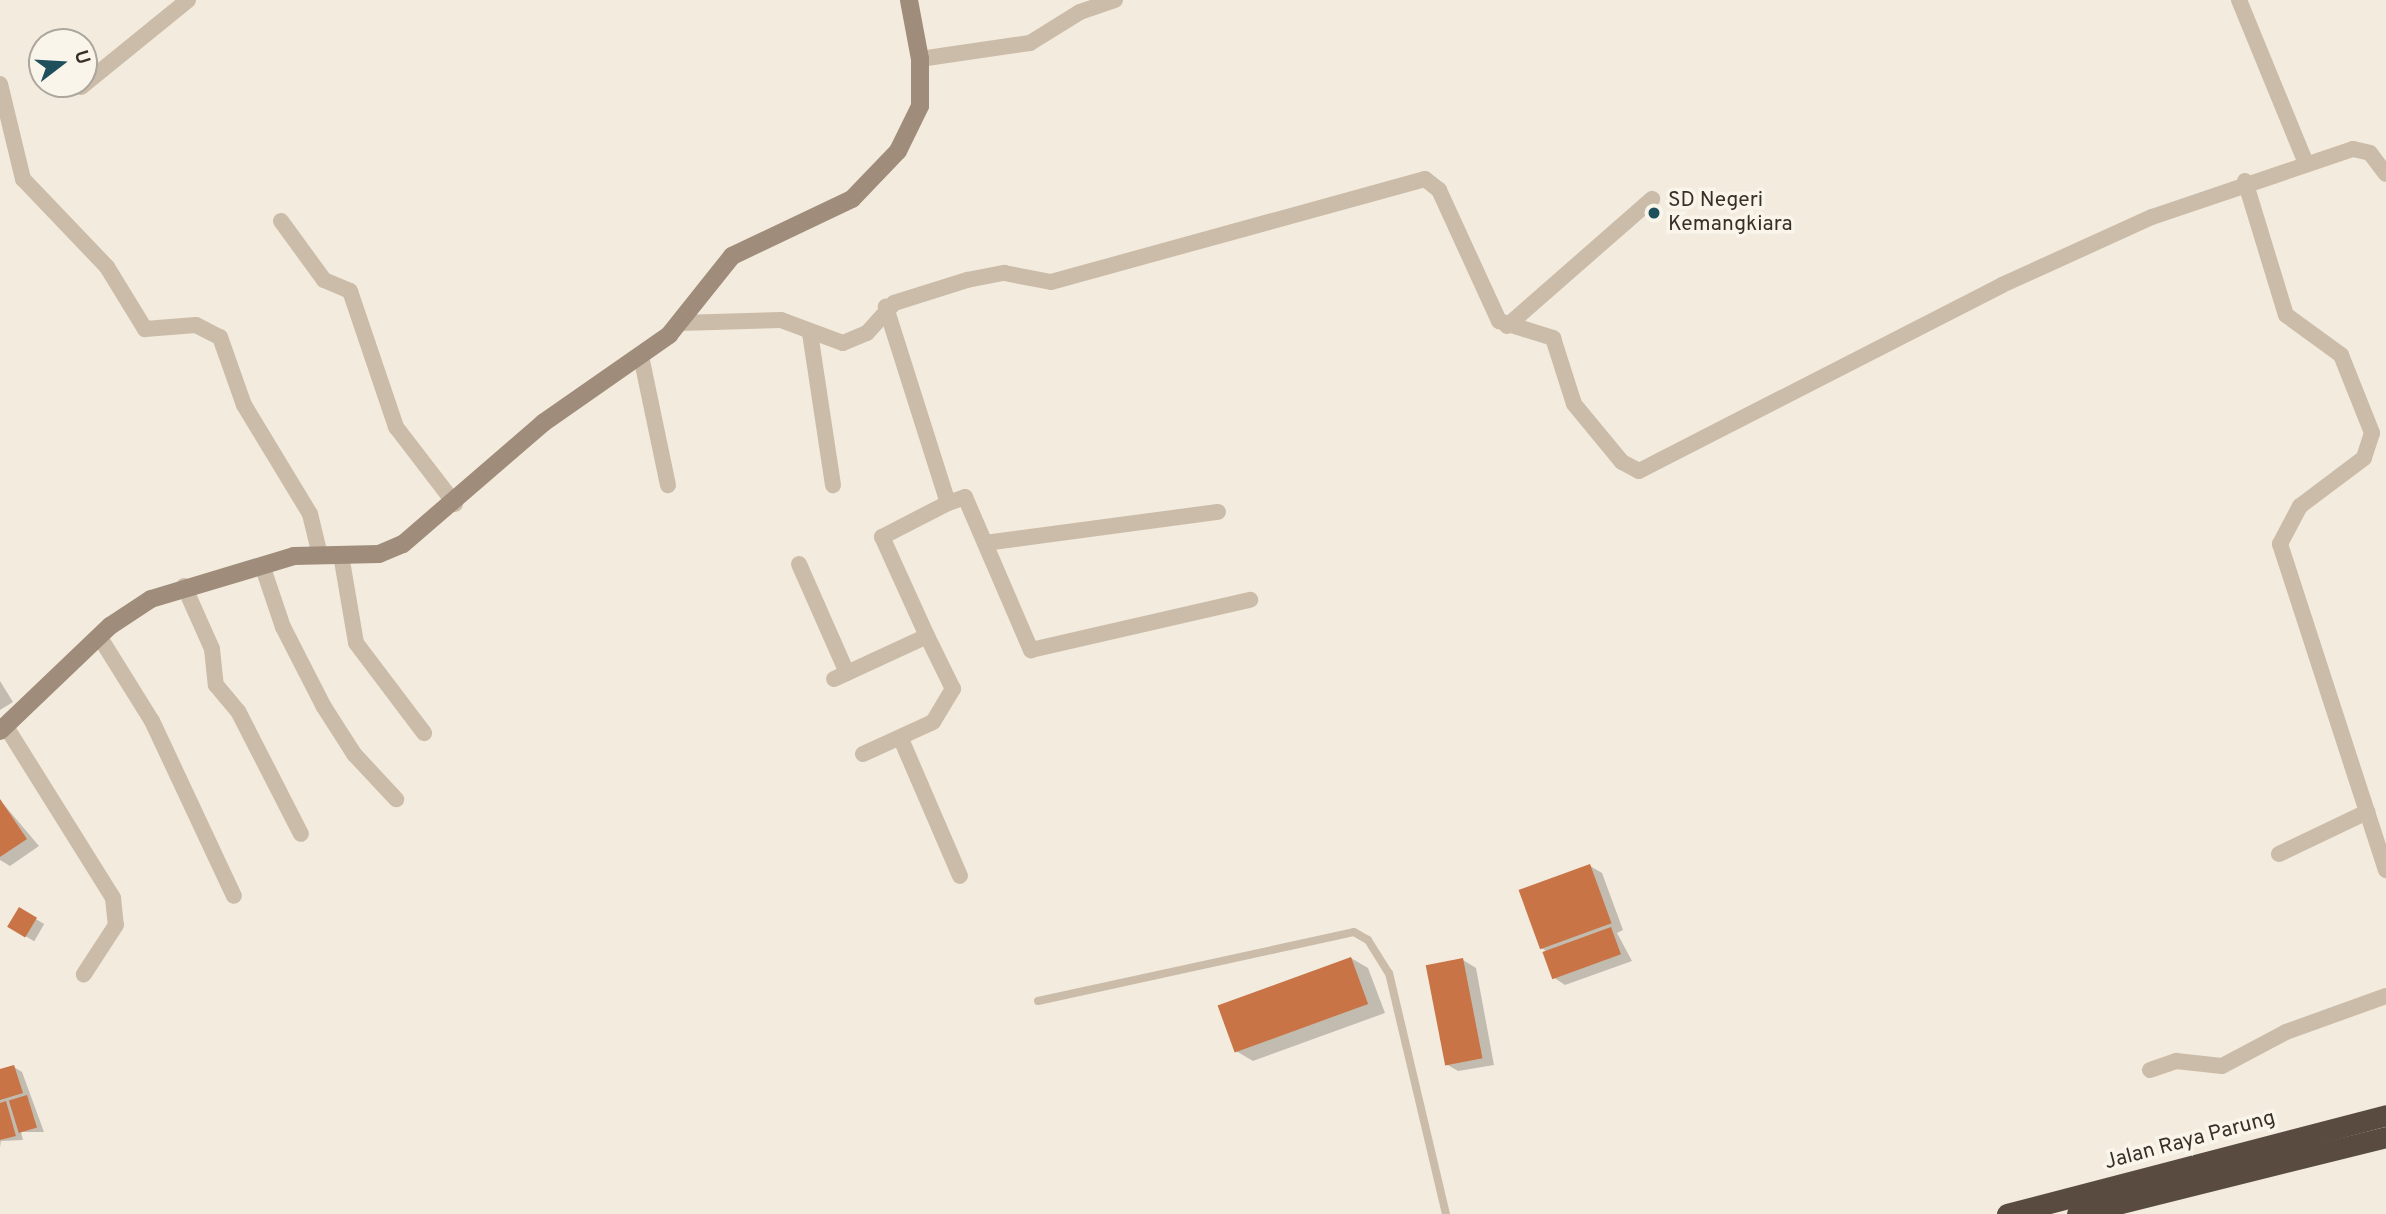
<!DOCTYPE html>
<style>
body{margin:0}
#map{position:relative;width:2386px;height:1214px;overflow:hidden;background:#f3ebdd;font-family:Overpass,sans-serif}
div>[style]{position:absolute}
.shadow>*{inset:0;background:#0003;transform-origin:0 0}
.building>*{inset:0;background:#c87446;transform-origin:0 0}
.lane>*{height:8px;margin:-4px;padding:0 4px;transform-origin:4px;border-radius:4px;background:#cbbca9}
.street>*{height:16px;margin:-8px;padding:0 8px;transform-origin:8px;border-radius:8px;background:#cbbca9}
.secondary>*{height:18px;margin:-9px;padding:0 9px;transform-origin:9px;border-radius:9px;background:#9f8c7a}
.highway>*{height:21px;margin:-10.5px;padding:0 10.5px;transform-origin:10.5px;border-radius:10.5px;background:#594b40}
.dots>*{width:19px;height:19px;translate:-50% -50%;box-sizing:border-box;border:4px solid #faf5ea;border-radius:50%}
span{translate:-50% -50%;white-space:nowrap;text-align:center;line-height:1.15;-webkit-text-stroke:7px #faf5ea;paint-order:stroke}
.poi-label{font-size:21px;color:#382f29}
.left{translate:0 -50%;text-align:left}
.street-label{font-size:21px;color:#382f29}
.north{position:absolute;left:28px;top:28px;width:70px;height:70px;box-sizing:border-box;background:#faf5ea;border:2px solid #aca69d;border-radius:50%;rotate:73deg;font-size:19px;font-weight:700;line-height:28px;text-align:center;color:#382f29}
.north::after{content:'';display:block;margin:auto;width:24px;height:32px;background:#1d505b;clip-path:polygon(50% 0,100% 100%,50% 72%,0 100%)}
</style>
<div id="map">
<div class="shadow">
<div style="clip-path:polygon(0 681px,13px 702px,0 710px)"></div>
<div style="clip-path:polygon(0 800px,39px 846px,10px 866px,0 860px)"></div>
<div style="clip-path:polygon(1590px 866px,1602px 873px,1623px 930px,1617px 933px,1632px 961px,1565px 985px,1553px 977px,1548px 952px,1541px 948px)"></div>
<div style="left:20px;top:910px;width:28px;height:20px;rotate:30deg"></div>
<div style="clip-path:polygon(1351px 958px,1368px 968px,1385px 1013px,1253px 1061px,1236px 1051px)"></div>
<div style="clip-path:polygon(1463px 960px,1476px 968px,1494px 1065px,1458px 1071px,1446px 1064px)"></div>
<div style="clip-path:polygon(14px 1067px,22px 1072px,44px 1132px,21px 1132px,23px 1140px,1px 1141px,0 1147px,0 1071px)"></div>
</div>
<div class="building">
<div style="clip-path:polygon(0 799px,27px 839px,0 857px)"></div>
<div style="left:1590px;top:864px;width:63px;height:76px;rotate:70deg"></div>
<div style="left:19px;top:907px;width:21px;height:23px;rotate:31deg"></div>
<div style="left:1611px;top:927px;width:29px;height:73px;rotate:70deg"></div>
<div style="left:1351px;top:957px;width:50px;height:142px;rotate:70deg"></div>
<div style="left:1463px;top:958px;width:102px;height:38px;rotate:79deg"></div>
<div style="clip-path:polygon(14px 1065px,23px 1093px,0 1100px,0 1069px)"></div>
<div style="left:27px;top:1095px;width:34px;height:19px;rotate:73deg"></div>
<div style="clip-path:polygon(6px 1101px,16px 1136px,0 1140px,0 1103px)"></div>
</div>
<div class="lane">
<div style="left:1038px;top:1001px;width:323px;rotate:-12.3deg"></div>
<div style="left:1354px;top:932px;width:16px;rotate:30deg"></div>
<div style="left:1368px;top:940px;width:39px;rotate:58deg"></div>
<div style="left:1389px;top:973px;width:248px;rotate:76.7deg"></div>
</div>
<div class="street">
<div style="left:2239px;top:0;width:176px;rotate:67.7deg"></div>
<div style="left:920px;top:59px;width:111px;rotate:-8.3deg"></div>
<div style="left:1030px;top:43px;width:59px;rotate:-31.8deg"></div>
<div style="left:1080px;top:12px;width:37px;rotate:-19deg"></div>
<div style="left:0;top:84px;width:98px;rotate:76.4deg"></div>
<div style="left:23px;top:179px;width:122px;rotate:46.3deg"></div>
<div style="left:107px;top:267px;width:73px;rotate:58.5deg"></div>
<div style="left:145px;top:329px;width:51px;rotate:-4.5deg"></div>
<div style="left:196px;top:325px;width:27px;rotate:27deg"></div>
<div style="left:220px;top:337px;width:72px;rotate:70.6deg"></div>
<div style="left:244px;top:405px;width:127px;rotate:58.8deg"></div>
<div style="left:310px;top:514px;width:42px;rotate:76.3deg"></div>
<div style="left:81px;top:87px;width:138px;rotate:-39.1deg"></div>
<div style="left:2245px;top:181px;width:140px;rotate:73deg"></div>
<div style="left:2286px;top:315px;width:68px;rotate:36deg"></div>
<div style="left:2341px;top:355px;width:84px;rotate:68.3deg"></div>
<div style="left:2372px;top:433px;width:26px;rotate:108deg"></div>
<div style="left:2364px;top:458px;width:80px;rotate:143.1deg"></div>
<div style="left:2300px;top:506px;width:43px;rotate:117.8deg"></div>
<div style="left:2280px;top:544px;width:343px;rotate:72deg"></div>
<div style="left:281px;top:221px;width:73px;rotate:53.9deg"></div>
<div style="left:324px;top:280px;width:28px;rotate:23deg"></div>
<div style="left:350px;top:291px;width:144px;rotate:71.3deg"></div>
<div style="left:396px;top:427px;width:97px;rotate:52.5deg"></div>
<div style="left:680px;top:323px;width:101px;rotate:-1.7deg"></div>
<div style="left:781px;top:320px;width:66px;rotate:20.4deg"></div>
<div style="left:843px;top:343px;width:26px;rotate:-23deg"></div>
<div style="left:867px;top:333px;width:40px;rotate:-48deg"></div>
<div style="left:894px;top:303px;width:77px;rotate:-17.5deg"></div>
<div style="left:967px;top:280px;width:38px;rotate:-11deg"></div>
<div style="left:1004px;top:273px;width:48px;rotate:10.8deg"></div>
<div style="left:1051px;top:282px;width:388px;rotate:-15.4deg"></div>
<div style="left:1425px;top:179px;width:18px;rotate:38deg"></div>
<div style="left:1439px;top:190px;width:144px;rotate:65.4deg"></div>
<div style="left:1499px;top:321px;width:57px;rotate:17.5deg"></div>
<div style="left:1553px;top:338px;width:69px;rotate:72.3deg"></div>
<div style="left:1574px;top:404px;width:75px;rotate:50.4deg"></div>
<div style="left:1622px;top:462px;width:19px;rotate:28deg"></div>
<div style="left:1639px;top:471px;width:408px;rotate:-27.1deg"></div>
<div style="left:2002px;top:285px;width:165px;rotate:-24.4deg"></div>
<div style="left:2152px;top:217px;width:212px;rotate:-18.7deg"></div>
<div style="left:2353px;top:149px;width:17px;rotate:13deg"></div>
<div style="left:2370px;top:153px;width:26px;rotate:53deg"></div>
<div style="left:1507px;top:326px;width:193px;rotate:-41.2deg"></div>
<div style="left:810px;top:333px;width:154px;rotate:81.4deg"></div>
<div style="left:641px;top:356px;width:132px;rotate:78.2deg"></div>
<div style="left:948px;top:503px;width:18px;rotate:-19deg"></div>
<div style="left:965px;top:497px;width:167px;rotate:66.7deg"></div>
<div style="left:1031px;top:650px;width:225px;rotate:-12.9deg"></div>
<div style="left:985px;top:543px;width:235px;rotate:-7.6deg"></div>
<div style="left:341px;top:555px;width:89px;rotate:80.3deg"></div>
<div style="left:356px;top:643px;width:113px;rotate:52.9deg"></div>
<div style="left:799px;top:564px;width:119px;rotate:66.2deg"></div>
<div style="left:262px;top:565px;width:65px;rotate:71.3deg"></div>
<div style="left:283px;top:627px;width:90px;rotate:62.9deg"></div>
<div style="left:324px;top:707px;width:56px;rotate:57.4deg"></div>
<div style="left:354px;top:754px;width:62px;rotate:47deg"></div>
<div style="left:184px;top:586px;width:69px;rotate:66deg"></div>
<div style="left:212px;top:649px;width:36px;rotate:84deg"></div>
<div style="left:216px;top:685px;width:34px;rotate:50deg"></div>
<div style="left:238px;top:711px;width:138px;rotate:62.9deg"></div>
<div style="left:99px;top:636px;width:100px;rotate:58.1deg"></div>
<div style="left:152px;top:721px;width:193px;rotate:64.9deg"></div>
<div style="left:834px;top:679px;width:102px;rotate:-24.8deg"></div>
<div style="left:927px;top:636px;width:109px;rotate:-114.4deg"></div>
<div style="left:882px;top:537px;width:74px;rotate:-27.3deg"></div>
<div style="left:948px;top:503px;width:206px;rotate:-107.6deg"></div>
<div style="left:5px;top:725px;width:204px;rotate:58deg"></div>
<div style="left:113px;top:898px;width:27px;rotate:84deg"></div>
<div style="left:116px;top:925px;width:59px;rotate:123.1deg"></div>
<div style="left:901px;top:739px;width:149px;rotate:66.7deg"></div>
<div style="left:863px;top:754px;width:77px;rotate:-24.6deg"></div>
<div style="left:933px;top:722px;width:39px;rotate:-59deg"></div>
<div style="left:953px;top:689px;width:59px;rotate:-116.1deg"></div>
<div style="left:2279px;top:854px;width:98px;rotate:-25.5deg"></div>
<div style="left:2150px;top:1070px;width:28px;rotate:-19deg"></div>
<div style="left:2176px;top:1061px;width:46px;rotate:6.2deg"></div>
<div style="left:2222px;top:1066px;width:72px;rotate:-28deg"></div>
<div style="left:2286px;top:1032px;width:106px;rotate:-19.8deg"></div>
</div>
<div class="secondary">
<div style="left:0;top:731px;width:152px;rotate:-43.7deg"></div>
<div style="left:110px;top:626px;width:49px;rotate:-33.4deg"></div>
<div style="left:151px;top:599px;width:149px;rotate:-16.7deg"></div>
<div style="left:294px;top:556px;width:85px;rotate:-1.3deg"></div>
<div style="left:379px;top:554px;width:26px;rotate:-23deg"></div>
<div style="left:403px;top:544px;width:185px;rotate:-40.8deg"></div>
<div style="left:543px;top:423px;width:154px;rotate:-34.9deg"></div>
<div style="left:669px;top:335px;width:101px;rotate:-51.4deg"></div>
<div style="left:732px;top:256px;width:133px;rotate:-25.4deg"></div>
<div style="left:852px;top:199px;width:66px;rotate:-46.2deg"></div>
<div style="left:898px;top:151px;width:50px;rotate:-63.9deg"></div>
<div style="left:920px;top:106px;width:47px;rotate:-90deg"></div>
<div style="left:920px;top:59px;width:60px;rotate:-100.6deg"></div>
</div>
<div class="highway">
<div style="left:2007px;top:1214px;width:392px;rotate:-14.6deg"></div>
<div style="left:2077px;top:1214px;width:318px;rotate:-14deg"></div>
</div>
<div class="dots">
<div style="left:1654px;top:213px;background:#1d505b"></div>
</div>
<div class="poi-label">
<span class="left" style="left:1668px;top:213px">SD Negeri<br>Kemangkiara</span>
</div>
<div class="street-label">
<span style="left:2190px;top:1141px;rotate:-15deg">Jalan Raya Parung</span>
</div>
<div class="north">U</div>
</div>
